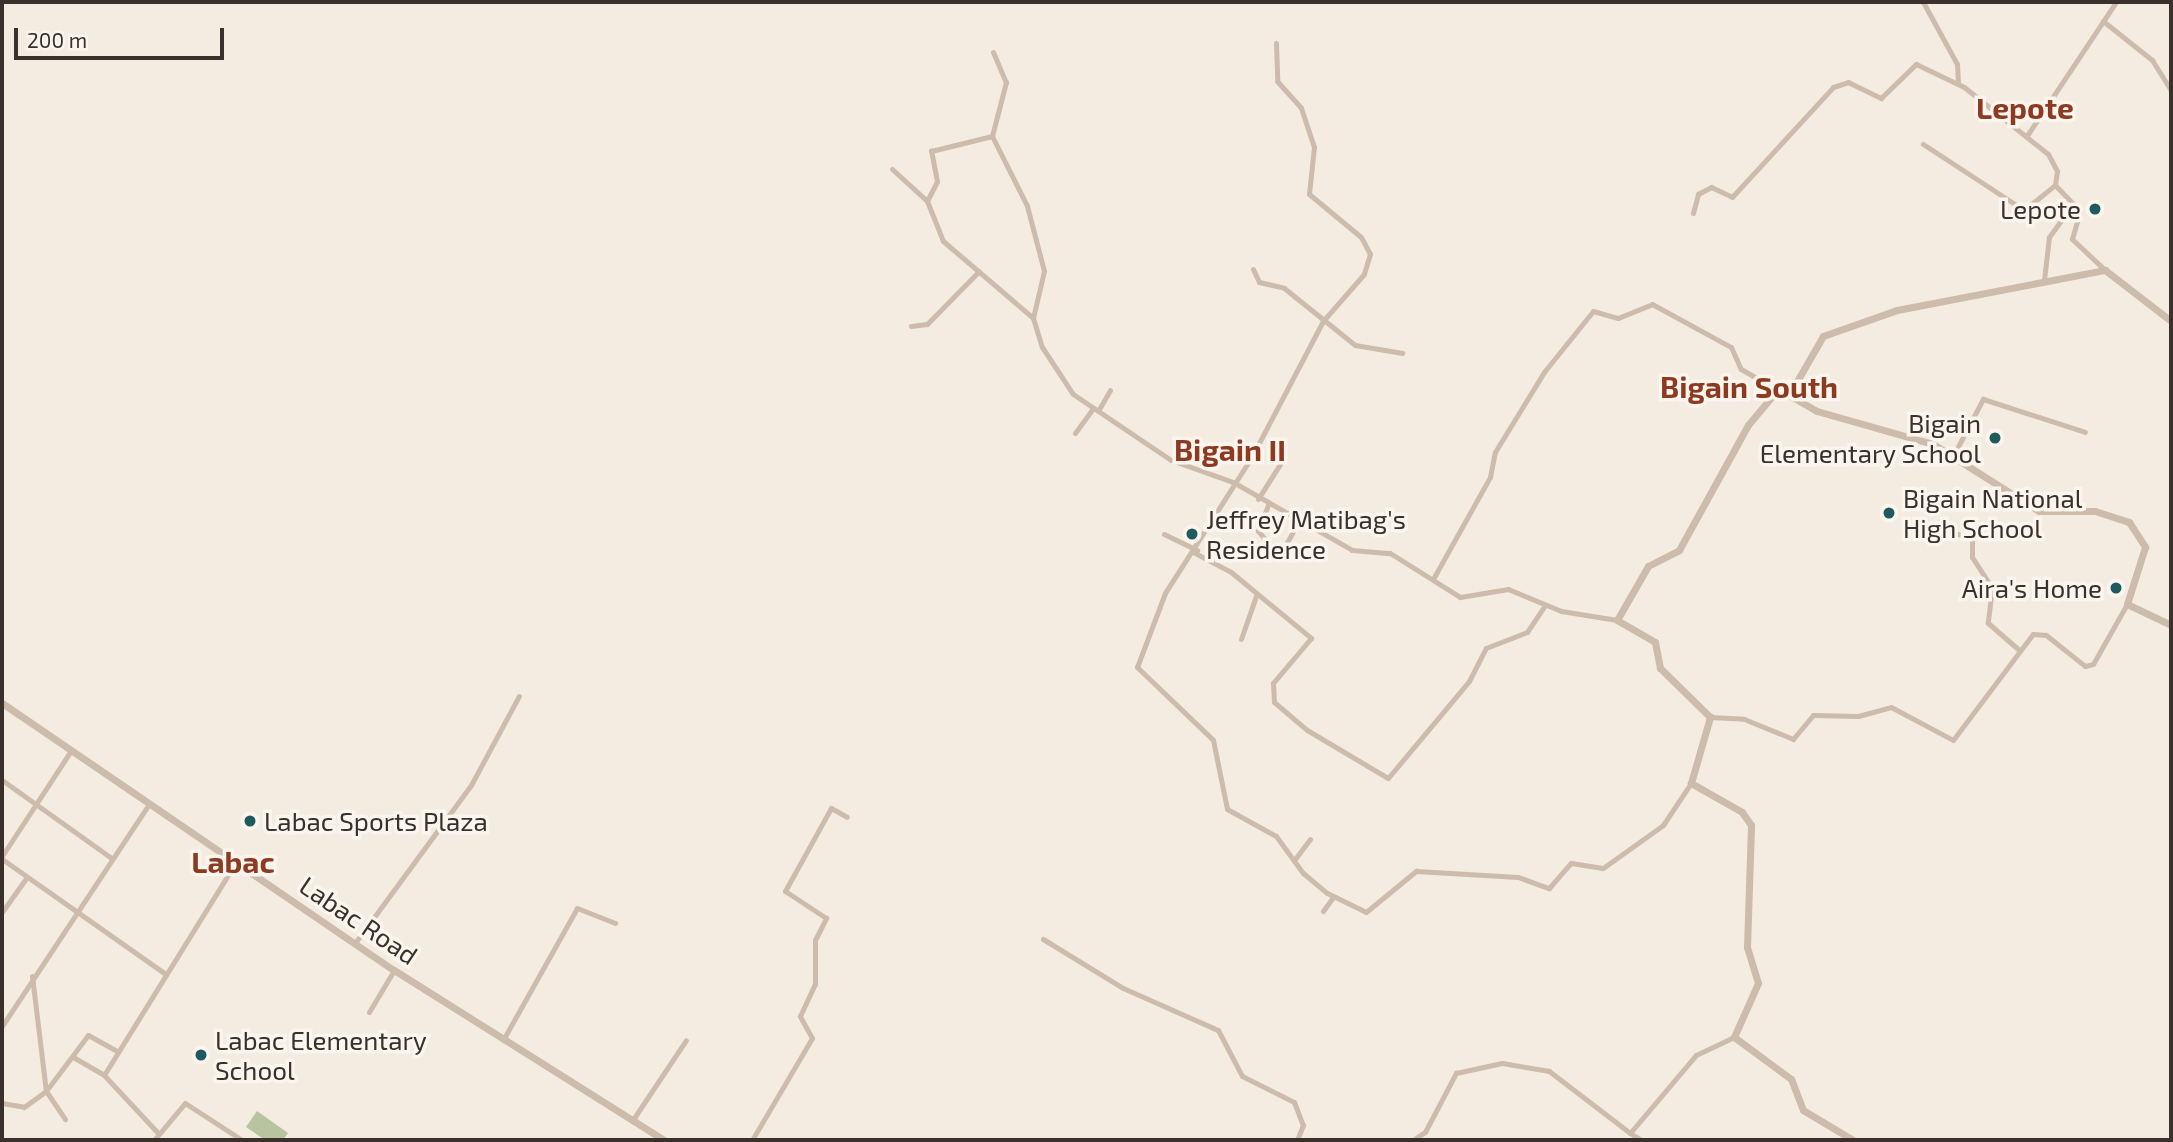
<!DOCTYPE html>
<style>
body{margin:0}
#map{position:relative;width:2173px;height:1142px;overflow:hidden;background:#f4ebe1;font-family:"Exo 2",sans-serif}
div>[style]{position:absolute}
.green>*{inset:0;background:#b8c4a0}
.minor>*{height:5px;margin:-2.5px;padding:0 2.5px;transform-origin:2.5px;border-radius:2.5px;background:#cdbbac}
.tertiary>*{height:7px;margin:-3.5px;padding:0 3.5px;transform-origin:3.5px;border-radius:3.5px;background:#cdbbac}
.dots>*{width:19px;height:19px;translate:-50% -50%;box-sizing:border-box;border:4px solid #fbf5ee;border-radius:50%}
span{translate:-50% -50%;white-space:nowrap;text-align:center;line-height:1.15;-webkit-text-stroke:7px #fbf5ee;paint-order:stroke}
.poi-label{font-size:26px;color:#3b302b}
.right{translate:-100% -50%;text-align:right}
.left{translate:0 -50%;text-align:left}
.street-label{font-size:26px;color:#3b302b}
.quarter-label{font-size:30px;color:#8c3b22;font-weight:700}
.frame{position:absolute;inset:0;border:4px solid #3b302b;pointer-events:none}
.scale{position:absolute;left:14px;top:28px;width:210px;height:32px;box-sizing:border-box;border:4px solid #3b302b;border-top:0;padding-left:9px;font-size:21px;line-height:24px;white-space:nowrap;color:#3b302b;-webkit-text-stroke:5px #fbf5ee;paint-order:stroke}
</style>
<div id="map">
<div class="green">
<div style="clip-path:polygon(257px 1111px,288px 1133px,283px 1140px,265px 1140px,246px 1127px)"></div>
</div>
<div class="minor">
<div style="left:1923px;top:2px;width:71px;rotate:61.3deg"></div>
<div style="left:1957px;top:64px;width:19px;rotate:87deg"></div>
<div style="left:2103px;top:21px;width:63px;rotate:38.5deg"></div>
<div style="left:2152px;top:60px;width:36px;rotate:58deg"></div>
<div style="left:1276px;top:43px;width:38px;rotate:88deg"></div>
<div style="left:1277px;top:81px;width:36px;rotate:48deg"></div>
<div style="left:1301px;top:108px;width:41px;rotate:71.6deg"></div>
<div style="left:1314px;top:147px;width:47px;rotate:96.1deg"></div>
<div style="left:1309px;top:194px;width:67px;rotate:39.6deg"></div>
<div style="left:1361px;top:237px;width:19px;rotate:62deg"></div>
<div style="left:1370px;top:254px;width:21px;rotate:107deg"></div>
<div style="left:1364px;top:274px;width:62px;rotate:131.1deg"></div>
<div style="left:1323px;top:321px;width:155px;rotate:117.7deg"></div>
<div style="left:1251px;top:458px;width:160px;rotate:122.5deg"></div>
<div style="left:1165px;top:593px;width:79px;rotate:110.7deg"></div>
<div style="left:1137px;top:667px;width:105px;rotate:43.8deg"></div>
<div style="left:1213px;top:740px;width:70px;rotate:78.5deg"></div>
<div style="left:1227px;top:809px;width:56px;rotate:28.9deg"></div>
<div style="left:1276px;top:836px;width:46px;rotate:53.9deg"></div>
<div style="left:1303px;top:873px;width:31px;rotate:40deg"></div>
<div style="left:1327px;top:893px;width:43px;rotate:26deg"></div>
<div style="left:1366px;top:912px;width:65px;rotate:-39.4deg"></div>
<div style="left:1416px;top:871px;width:102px;rotate:3.4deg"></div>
<div style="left:1518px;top:877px;width:33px;rotate:20deg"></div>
<div style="left:1549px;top:888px;width:33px;rotate:-49deg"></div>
<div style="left:1571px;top:863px;width:32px;rotate:9deg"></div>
<div style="left:1603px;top:868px;width:74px;rotate:-35.6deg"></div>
<div style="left:1663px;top:825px;width:50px;rotate:-56.3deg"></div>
<div style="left:993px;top:52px;width:33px;rotate:67deg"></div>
<div style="left:1006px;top:82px;width:56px;rotate:104.5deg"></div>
<div style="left:992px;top:136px;width:78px;rotate:63.4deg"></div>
<div style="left:1027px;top:206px;width:67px;rotate:75.3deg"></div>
<div style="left:1044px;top:271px;width:48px;rotate:103.2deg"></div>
<div style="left:1033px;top:318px;width:30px;rotate:73deg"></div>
<div style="left:1042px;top:347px;width:56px;rotate:56.6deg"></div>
<div style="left:1073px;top:394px;width:118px;rotate:34deg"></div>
<div style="left:1171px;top:460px;width:66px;rotate:19.5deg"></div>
<div style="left:1233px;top:482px;width:137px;rotate:29.7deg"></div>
<div style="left:1352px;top:550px;width:38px;rotate:5deg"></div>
<div style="left:1390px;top:553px;width:83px;rotate:32.2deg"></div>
<div style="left:1460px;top:597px;width:49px;rotate:-9.5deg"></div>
<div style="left:1508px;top:589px;width:57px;rotate:22.5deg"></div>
<div style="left:1561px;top:611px;width:57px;rotate:9.1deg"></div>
<div style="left:2028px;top:134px;width:159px;rotate:-56.3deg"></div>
<div style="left:1923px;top:144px;width:121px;rotate:33.2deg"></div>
<div style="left:2024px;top:210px;width:40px;rotate:-39deg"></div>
<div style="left:892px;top:169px;width:47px;rotate:42.4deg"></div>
<div style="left:927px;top:201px;width:43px;rotate:68.2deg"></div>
<div style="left:943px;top:241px;width:118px;rotate:40.5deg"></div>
<div style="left:927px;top:201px;width:22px;rotate:-63deg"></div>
<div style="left:937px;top:181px;width:31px;rotate:-101deg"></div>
<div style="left:931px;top:151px;width:63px;rotate:-13.8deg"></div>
<div style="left:1693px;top:213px;width:20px;rotate:-75deg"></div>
<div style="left:1698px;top:194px;width:15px;rotate:-28deg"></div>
<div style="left:1711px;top:187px;width:23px;rotate:25deg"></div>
<div style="left:1732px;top:197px;width:149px;rotate:-47.4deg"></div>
<div style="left:1833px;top:87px;width:16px;rotate:-18deg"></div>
<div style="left:1848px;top:82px;width:37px;rotate:26deg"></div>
<div style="left:1881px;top:98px;width:49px;rotate:-44.2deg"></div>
<div style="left:1916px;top:64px;width:53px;rotate:25.6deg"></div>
<div style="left:1964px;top:87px;width:107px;rotate:38.6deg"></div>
<div style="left:2048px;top:154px;width:19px;rotate:62deg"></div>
<div style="left:2057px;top:171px;width:14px;rotate:98deg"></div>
<div style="left:2055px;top:185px;width:36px;rotate:46deg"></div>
<div style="left:2080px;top:211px;width:29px;rotate:106deg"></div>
<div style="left:2072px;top:239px;width:45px;rotate:43.2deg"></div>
<div style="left:1253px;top:269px;width:14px;rotate:65deg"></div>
<div style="left:1259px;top:282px;width:26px;rotate:13deg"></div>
<div style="left:1284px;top:288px;width:91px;rotate:38.8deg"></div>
<div style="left:1355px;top:345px;width:48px;rotate:9.7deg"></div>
<div style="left:2044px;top:280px;width:43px;rotate:-83.4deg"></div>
<div style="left:2049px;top:237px;width:41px;rotate:-54deg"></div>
<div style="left:911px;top:326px;width:16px;rotate:-7deg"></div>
<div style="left:927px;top:324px;width:74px;rotate:-45.5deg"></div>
<div style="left:1098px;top:411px;width:24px;rotate:-60deg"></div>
<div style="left:1075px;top:433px;width:31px;rotate:-54deg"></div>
<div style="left:1952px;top:458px;width:67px;rotate:-62.3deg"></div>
<div style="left:1983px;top:399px;width:107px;rotate:17.9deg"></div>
<div style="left:1258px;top:499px;width:41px;rotate:-57.8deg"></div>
<div style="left:1950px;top:531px;width:23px;rotate:20deg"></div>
<div style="left:1972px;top:539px;width:18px;rotate:90deg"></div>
<div style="left:1972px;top:557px;width:37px;rotate:57deg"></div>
<div style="left:1992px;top:588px;width:35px;rotate:97deg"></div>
<div style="left:1988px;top:623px;width:40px;rotate:41deg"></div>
<div style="left:1164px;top:534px;width:37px;rotate:26deg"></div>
<div style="left:1265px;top:539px;width:11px;rotate:-131deg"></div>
<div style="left:1258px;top:531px;width:28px;rotate:-69deg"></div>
<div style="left:1195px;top:553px;width:41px;rotate:27.8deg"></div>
<div style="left:1231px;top:572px;width:104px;rotate:39.5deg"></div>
<div style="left:1311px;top:638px;width:59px;rotate:130.2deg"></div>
<div style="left:1273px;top:683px;width:19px;rotate:87deg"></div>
<div style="left:1274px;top:702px;width:43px;rotate:40.3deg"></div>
<div style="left:1307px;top:730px;width:94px;rotate:30.7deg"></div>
<div style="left:1388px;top:778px;width:126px;rotate:-50.1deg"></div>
<div style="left:1469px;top:681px;width:37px;rotate:-63deg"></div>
<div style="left:1486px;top:648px;width:44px;rotate:-21.3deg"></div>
<div style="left:1527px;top:632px;width:32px;rotate:-56deg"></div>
<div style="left:1280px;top:555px;width:37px;rotate:-61deg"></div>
<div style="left:1433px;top:579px;width:117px;rotate:-60.8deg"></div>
<div style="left:1490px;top:477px;width:25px;rotate:-79deg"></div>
<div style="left:1495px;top:452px;width:94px;rotate:-58.5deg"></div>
<div style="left:1544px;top:372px;width:78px;rotate:-51.2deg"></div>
<div style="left:1593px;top:311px;width:26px;rotate:16deg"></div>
<div style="left:1618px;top:318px;width:37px;rotate:-22deg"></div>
<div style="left:1652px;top:304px;width:90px;rotate:28.6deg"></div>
<div style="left:1731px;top:347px;width:24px;rotate:66deg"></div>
<div style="left:1741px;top:369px;width:46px;rotate:29.9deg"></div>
<div style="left:1241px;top:639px;width:46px;rotate:-70.8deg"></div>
<div style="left:1710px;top:717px;width:34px;rotate:3deg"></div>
<div style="left:1744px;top:719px;width:53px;rotate:22.2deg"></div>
<div style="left:1793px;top:739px;width:31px;rotate:-50deg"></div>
<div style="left:1813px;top:715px;width:45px;rotate:1.3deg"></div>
<div style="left:1858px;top:716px;width:34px;rotate:-15deg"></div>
<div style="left:1891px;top:707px;width:70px;rotate:28deg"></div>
<div style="left:1953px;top:740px;width:133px;rotate:-53deg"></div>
<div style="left:2033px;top:634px;width:13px;rotate:4deg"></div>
<div style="left:2046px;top:635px;width:50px;rotate:38.5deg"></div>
<div style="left:2085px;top:666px;width:8px;rotate:-14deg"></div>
<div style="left:2093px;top:664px;width:69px;rotate:-60.5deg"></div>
<div style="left:2px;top:780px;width:133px;rotate:35.5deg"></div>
<div style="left:2px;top:856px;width:124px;rotate:-56.8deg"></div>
<div style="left:2px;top:859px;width:198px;rotate:35.1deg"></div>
<div style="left:1295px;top:859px;width:25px;rotate:-53deg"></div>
<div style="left:1323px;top:911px;width:17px;rotate:-54deg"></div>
<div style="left:2px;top:912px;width:43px;rotate:-54.5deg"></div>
<div style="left:1043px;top:939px;width:94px;rotate:31.5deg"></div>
<div style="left:1123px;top:988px;width:104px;rotate:23.9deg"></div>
<div style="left:1218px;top:1030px;width:52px;rotate:62.4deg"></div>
<div style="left:1242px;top:1076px;width:58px;rotate:26.6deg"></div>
<div style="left:1294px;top:1102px;width:25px;rotate:69deg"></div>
<div style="left:1303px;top:1125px;width:16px;rotate:112deg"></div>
<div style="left:355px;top:943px;width:196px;rotate:-53.7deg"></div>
<div style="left:471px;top:785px;width:101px;rotate:-61.7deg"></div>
<div style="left:32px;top:976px;width:116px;rotate:83.1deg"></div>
<div style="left:46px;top:1091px;width:34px;rotate:56deg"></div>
<div style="left:369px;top:1012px;width:49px;rotate:-59.2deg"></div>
<div style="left:2px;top:1026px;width:265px;rotate:-56.5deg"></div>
<div style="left:503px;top:1040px;width:151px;rotate:-60.7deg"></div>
<div style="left:577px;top:908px;width:41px;rotate:21.5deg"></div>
<div style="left:73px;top:1057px;width:36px;rotate:30deg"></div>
<div style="left:2px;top:1103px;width:22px;rotate:10deg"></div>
<div style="left:24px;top:1107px;width:27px;rotate:-36deg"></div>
<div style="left:46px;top:1091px;width:70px;rotate:-53.1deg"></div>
<div style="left:88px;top:1035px;width:31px;rotate:29deg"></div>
<div style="left:632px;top:1121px;width:97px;rotate:-56.3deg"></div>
<div style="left:158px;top:1133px;width:79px;rotate:-133deg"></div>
<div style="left:104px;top:1075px;width:251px;rotate:-58.2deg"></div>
<div style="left:1630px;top:1133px;width:13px;rotate:32deg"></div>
<div style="left:154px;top:1140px;width:48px;rotate:-50deg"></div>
<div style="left:185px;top:1103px;width:68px;rotate:33deg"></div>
<div style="left:752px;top:1140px;width:118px;rotate:-59.5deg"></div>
<div style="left:812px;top:1038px;width:25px;rotate:-119deg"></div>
<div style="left:800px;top:1016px;width:35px;rotate:-65deg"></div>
<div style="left:815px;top:984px;width:44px;rotate:-90deg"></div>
<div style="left:815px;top:940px;width:25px;rotate:-63deg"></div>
<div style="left:826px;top:918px;width:49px;rotate:-146.6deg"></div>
<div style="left:785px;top:891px;width:95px;rotate:-61deg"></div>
<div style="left:831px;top:808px;width:18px;rotate:29deg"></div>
<div style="left:1413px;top:1140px;width:14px;rotate:-34deg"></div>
<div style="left:1425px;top:1132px;width:67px;rotate:-62.3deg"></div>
<div style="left:1456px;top:1073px;width:47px;rotate:-12.3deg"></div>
<div style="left:1502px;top:1063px;width:48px;rotate:9.7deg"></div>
<div style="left:1549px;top:1071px;width:102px;rotate:37.4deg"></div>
<div style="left:1630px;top:1133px;width:102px;rotate:-49.8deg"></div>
<div style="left:1696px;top:1055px;width:42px;rotate:-25.3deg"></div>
</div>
<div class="tertiary">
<div style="left:1789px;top:395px;width:32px;rotate:30deg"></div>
<div style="left:1817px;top:411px;width:121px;rotate:15.9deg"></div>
<div style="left:1933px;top:444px;width:125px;rotate:32.3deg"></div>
<div style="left:2039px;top:511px;width:56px"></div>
<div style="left:2095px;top:511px;width:36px;rotate:18deg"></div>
<div style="left:2129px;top:522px;width:30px;rotate:57deg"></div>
<div style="left:2145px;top:547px;width:60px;rotate:107.5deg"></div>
<div style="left:2127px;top:604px;width:49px;rotate:25.5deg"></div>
<div style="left:2px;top:703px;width:474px;rotate:34.3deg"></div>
<div style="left:394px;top:970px;width:319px;rotate:32.2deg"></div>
<div style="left:1853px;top:1140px;width:58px;rotate:-149deg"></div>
<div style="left:1803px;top:1110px;width:33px;rotate:-111deg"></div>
<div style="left:1791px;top:1079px;width:71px;rotate:-143.6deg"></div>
<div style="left:1734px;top:1037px;width:59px;rotate:-66deg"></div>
<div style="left:1758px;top:983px;width:38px;rotate:-107deg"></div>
<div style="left:1747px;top:947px;width:122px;rotate:-88.1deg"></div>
<div style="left:1751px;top:825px;width:16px;rotate:-125deg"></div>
<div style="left:1742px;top:812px;width:59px;rotate:-150.4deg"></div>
<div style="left:1691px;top:783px;width:69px;rotate:-73.9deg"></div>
<div style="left:1710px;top:717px;width:70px;rotate:-135.6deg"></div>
<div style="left:1660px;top:668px;width:26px;rotate:-101deg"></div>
<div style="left:1655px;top:642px;width:44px;rotate:-149.9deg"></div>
<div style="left:1617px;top:620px;width:62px;rotate:-60.1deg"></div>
<div style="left:1648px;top:566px;width:35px;rotate:-27deg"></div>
<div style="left:1679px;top:550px;width:143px;rotate:-61.1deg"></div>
<div style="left:1748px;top:425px;width:40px;rotate:-50deg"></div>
<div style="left:1774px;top:394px;width:15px;rotate:4deg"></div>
<div style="left:1789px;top:395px;width:68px;rotate:-60deg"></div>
<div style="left:1823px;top:336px;width:78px;rotate:-19.4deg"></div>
<div style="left:1897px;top:310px;width:212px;rotate:-10.9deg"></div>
<div style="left:2105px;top:270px;width:83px;rotate:37.7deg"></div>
</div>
<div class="dots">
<div style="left:2095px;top:209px;background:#1f5a5e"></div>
<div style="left:1995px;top:438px;background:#1f5a5e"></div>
<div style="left:1889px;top:513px;background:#1f5a5e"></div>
<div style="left:1192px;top:534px;background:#1f5a5e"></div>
<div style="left:2116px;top:588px;background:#1f5a5e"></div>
<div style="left:250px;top:821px;background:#1f5a5e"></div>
<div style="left:201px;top:1055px;background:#1f5a5e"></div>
</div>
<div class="poi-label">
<span class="right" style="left:2081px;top:209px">Lepote</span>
<span class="right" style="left:1981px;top:438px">Bigain<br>Elementary School</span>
<span class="left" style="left:1903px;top:513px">Bigain National<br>High School</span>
<span class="left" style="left:1206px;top:534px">Jeffrey Matibag's<br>Residence</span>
<span class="right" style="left:2102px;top:588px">Aira's Home</span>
<span class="left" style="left:264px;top:821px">Labac Sports Plaza</span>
<span class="left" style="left:215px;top:1055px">Labac Elementary<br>School</span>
</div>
<div class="street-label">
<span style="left:359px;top:920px;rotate:34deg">Labac Road</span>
</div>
<div class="quarter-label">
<span style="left:2025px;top:107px">Lepote</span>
<span style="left:1749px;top:386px">Bigain South</span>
<span style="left:1230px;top:449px">Bigain II</span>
<span style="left:233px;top:861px">Labac</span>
</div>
<div class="frame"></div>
<div class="scale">200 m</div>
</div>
